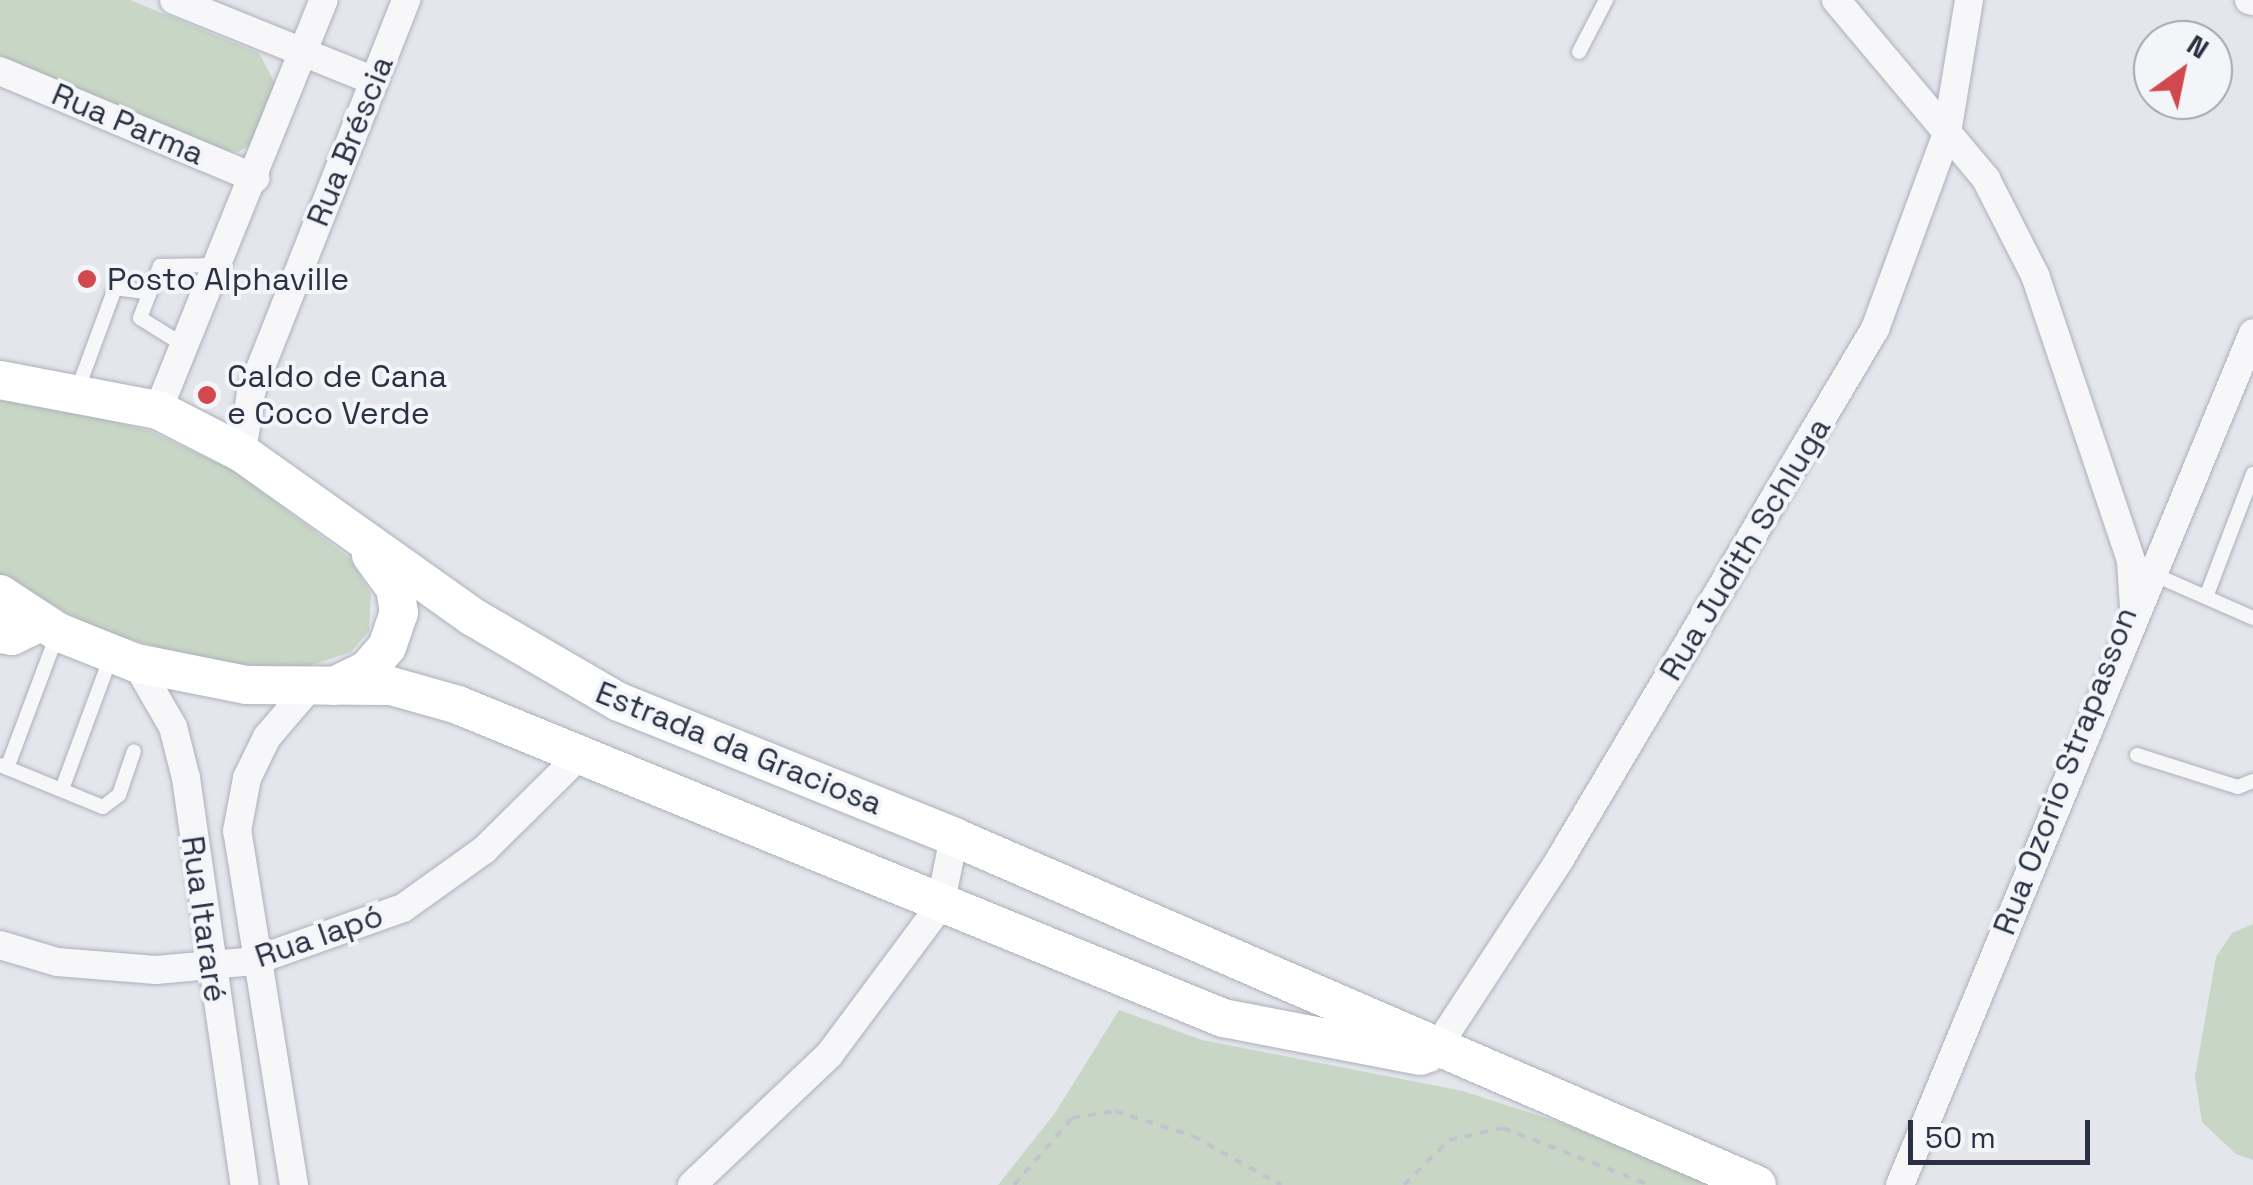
<!DOCTYPE html>
<meta charset="utf-8">
<style>
body{margin:0}
#map{position:relative;width:2253px;height:1185px;overflow:hidden;background:#e4e6ec;font-family:"Space Grotesk",sans-serif}
div>[style]{position:absolute}
.green>*{inset:0;background:#c7d6c5}
.path>*{height:4px;margin-top:-2px;transform-origin:0;background:repeating-linear-gradient(90deg,#c2c4cb 0 8px,transparent 0 16px)}
.roads{filter:drop-shadow(0 0 2px #acb0ba) drop-shadow(0 0 2px #acb0ba)}
.lane>*{height:14px;margin:-7px;padding:0 7px;transform-origin:7px;border-radius:7px;background:#f7f7fa}
.street>*{height:28px;margin:-14px;padding:0 14px;transform-origin:14px;border-radius:14px;background:#f7f7fa}
.secondary>*{height:38px;margin:-19px;padding:0 19px;transform-origin:19px;border-radius:19px;background:#fff}
.dots>*{width:28px;height:28px;translate:-50% -50%;box-sizing:border-box;border:5px solid #f4f5f9;border-radius:50%}
span{translate:-50% -50%;white-space:nowrap;text-align:center;line-height:1.15;-webkit-text-stroke:8px #f4f5f9;paint-order:stroke}
.street-label{font-size:32px;color:#2b3145}
.poi-label{font-size:32px;color:#2b3145}
.left{translate:0 -50%;text-align:left}
.north{position:absolute;left:2133px;top:20px;width:100px;height:100px;box-sizing:border-box;background:#f4f5f9;border:2px solid #a4a7b1;border-radius:50%;rotate:33deg;font-size:28px;font-weight:700;line-height:40px;text-align:center;color:#2b3145}
.north::after{content:'';display:block;margin:auto;width:35px;height:45px;background:#d1484d;clip-path:polygon(50% 0,100% 100%,50% 72%,0 100%)}
.scale{position:absolute;left:1908px;top:1120px;width:182px;height:45px;box-sizing:border-box;border:5px solid #2b3145;border-top:0;padding-left:12px;font-size:30px;line-height:35px;white-space:nowrap;color:#2b3145;-webkit-text-stroke:8px #f4f5f9;paint-order:stroke}
</style>
<div id="map">
<div class="green">
<div style="clip-path:polygon(0 0,130px 0,259px 53px,278px 89px,253px 144px,238px 152px,218px 150px,0 59px)"></div>
<div style="clip-path:polygon(0 400px,58px 407px,150px 431px,233px 470px,350px 558px,371px 594px,369px 631px,351px 652px,300px 669px,213px 662px,99px 631px,0 575px)"></div>
<div style="clip-path:polygon(2253px 924px,2253px 1160px,2236px 1154px,2202px 1122px,2195px 1077px,2216px 957px,2232px 933px)"></div>
<div style="clip-path:polygon(1119px 1010px,1202px 1040px,1463px 1091px,1568px 1125px,1710px 1185px,998px 1185px,1055px 1113px)"></div>
</div>
<div class="path">
<div style="left:1014px;top:1185px;width:89px;rotate:-49.1deg"></div>
<div style="left:1072px;top:1118px;width:44px;rotate:-9.2deg"></div>
<div style="left:1115px;top:1111px;width:82px;rotate:17.8deg"></div>
<div style="left:1193px;top:1136px;width:101px;rotate:29.1deg"></div>
<div style="left:1404px;top:1185px;width:64px;rotate:-45deg"></div>
<div style="left:1449px;top:1140px;width:55px;rotate:-12.5deg"></div>
<div style="left:1503px;top:1128px;width:158px;rotate:21.2deg"></div>
</div>
<div class="roads">
<div class="lane">
<div style="left:1579px;top:52px;width:59px;rotate:-62.6deg"></div>
<div style="left:185px;top:346px;width:53px;rotate:-148.1deg"></div>
<div style="left:140px;top:318px;width:56px;rotate:-69deg"></div>
<div style="left:160px;top:266px;width:58px;rotate:-1deg"></div>
<div style="left:77px;top:391px;width:110px;rotate:-69.7deg"></div>
<div style="left:115px;top:288px;width:35px;rotate:8deg"></div>
<div style="left:2153px;top:574px;width:109px;rotate:23.7deg"></div>
<div style="left:2206px;top:597px;width:132px;rotate:-69.1deg"></div>
<div style="left:2137px;top:755px;width:106px;rotate:17.6deg"></div>
<div style="left:2238px;top:787px;width:16px;rotate:-22deg"></div>
<div style="left:0;top:765px;width:111px;rotate:22.2deg"></div>
<div style="left:103px;top:807px;width:20px;rotate:-37deg"></div>
<div style="left:119px;top:795px;width:46px;rotate:-71.2deg"></div>
<div style="left:7px;top:768px;width:145px;rotate:-69.4deg"></div>
<div style="left:62px;top:789px;width:144px;rotate:-69.7deg"></div>
</div>
<div class="street">
<div style="left:174px;top:0;width:216px;rotate:22deg"></div>
<div style="left:1836px;top:0;width:234px;rotate:50deg"></div>
<div style="left:1986px;top:179px;width:108px;rotate:63deg"></div>
<div style="left:2035px;top:275px;width:302px;rotate:71.4deg"></div>
<div style="left:2131px;top:561px;width:46px;rotate:86.3deg"></div>
<div style="left:2249px;top:0;width:4px;rotate:14deg"></div>
<div style="left:0;top:71px;width:277px;rotate:22.8deg"></div>
<div style="left:158px;top:410px;width:442px;rotate:-68deg"></div>
<div style="left:242px;top:453px;width:62px;rotate:-81.6deg"></div>
<div style="left:251px;top:392px;width:422px;rotate:-68.4deg"></div>
<div style="left:136px;top:663px;width:74px;rotate:60deg"></div>
<div style="left:173px;top:727px;width:53px;rotate:75.7deg"></div>
<div style="left:186px;top:778px;width:411px;rotate:81.8deg"></div>
<div style="left:0;top:945px;width:59px;rotate:16.6deg"></div>
<div style="left:57px;top:962px;width:99px;rotate:4.6deg"></div>
<div style="left:156px;top:970px;width:98px;rotate:-5.2deg"></div>
<div style="left:254px;top:961px;width:158px;rotate:-19.6deg"></div>
<div style="left:403px;top:908px;width:100px;rotate:-35.6deg"></div>
<div style="left:484px;top:850px;width:138px;rotate:-44.7deg"></div>
<div style="left:1430px;top:1058px;width:238px;rotate:-56.8deg"></div>
<div style="left:1560px;top:859px;width:617px;rotate:-59.28deg"></div>
<div style="left:1875px;top:329px;width:209px;rotate:-69.8deg"></div>
<div style="left:1947px;top:133px;width:135px;rotate:-80.6deg"></div>
<div style="left:294px;top:1185px;width:359px;rotate:-99.1deg"></div>
<div style="left:237px;top:831px;width:54px;rotate:-79.3deg"></div>
<div style="left:247px;top:778px;width:46px;rotate:-64deg"></div>
<div style="left:267px;top:737px;width:66px;rotate:-49.3deg"></div>
<div style="left:692px;top:1185px;width:189px;rotate:-43.5deg"></div>
<div style="left:829px;top:1055px;width:186px;rotate:-53.3deg"></div>
<div style="left:940px;top:906px;width:70px;rotate:-78.5deg"></div>
<div style="left:1900px;top:1185px;width:922px;rotate:-67.49deg"></div>
</div>
<div class="secondary">
<div style="left:0;top:380px;width:161px;rotate:10.8deg"></div>
<div style="left:158px;top:410px;width:94px;rotate:27.1deg"></div>
<div style="left:242px;top:453px;width:281px;rotate:35.4deg"></div>
<div style="left:471px;top:616px;width:171px;rotate:30.2deg"></div>
<div style="left:619px;top:702px;width:361px;rotate:21.9deg"></div>
<div style="left:954px;top:837px;width:875px;rotate:23.43deg"></div>
<div style="left:0;top:594px;width:69px;rotate:33.2deg"></div>
<div style="left:58px;top:632px;width:84px;rotate:21.7deg"></div>
<div style="left:136px;top:663px;width:112px;rotate:11.3deg"></div>
<div style="left:246px;top:685px;width:145px;rotate:0.4deg"></div>
<div style="left:391px;top:686px;width:70px;rotate:15.8deg"></div>
<div style="left:458px;top:705px;width:827px;rotate:22.25deg"></div>
<div style="left:1223px;top:1018px;width:201px;rotate:10.9deg"></div>
<div style="left:0;top:634px;width:12px;rotate:9deg"></div>
<div style="left:12px;top:636px;width:32px;rotate:-26deg"></div>
<div style="left:334px;top:686px;width:37px;rotate:-26deg"></div>
<div style="left:367px;top:670px;width:30px;rotate:-49deg"></div>
<div style="left:387px;top:647px;width:36px;rotate:-71deg"></div>
<div style="left:399px;top:613px;width:25px;rotate:-99deg"></div>
<div style="left:395px;top:588px;width:41px;rotate:-126deg"></div>
</div>
</div>
<div class="dots">
<div style="left:87px;top:279px;background:#d1484d"></div>
<div style="left:207px;top:395px;background:#d1484d"></div>
</div>
<div class="street-label">
<span style="left:128px;top:124px;rotate:23deg">Rua Parma</span>
<span style="left:350px;top:141px;rotate:-68deg">Rua Bréscia</span>
<span style="left:1745px;top:549px;rotate:-59deg">Rua Judith Schluga</span>
<span style="left:739px;top:748px;rotate:22deg">Estrada da Graciosa</span>
<span style="left:2065px;top:771px;rotate:-69deg">Rua Ozorio Strapasson</span>
<span style="left:204px;top:919px;rotate:82deg">Rua Itararé</span>
<span style="left:319px;top:936px;rotate:-19deg">Rua Iapó</span>
</div>
<div class="poi-label">
<span class="left" style="left:107px;top:279px">Posto Alphaville</span>
<span class="left" style="left:227px;top:395px">Caldo de Cana<br>e Coco Verde</span>
</div>
<div class="north">N</div>
<div class="scale">50 m</div>
</div>
